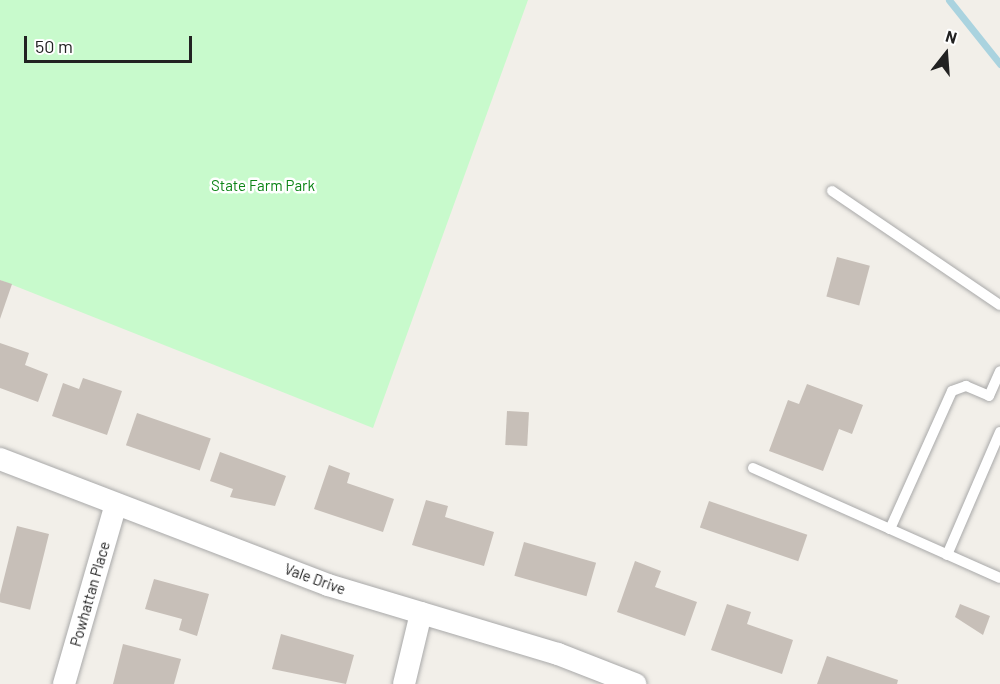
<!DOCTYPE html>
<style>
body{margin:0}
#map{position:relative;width:1000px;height:684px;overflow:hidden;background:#f2efe9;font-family:Barlow,sans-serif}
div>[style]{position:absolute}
.park>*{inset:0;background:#c8facc}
.stream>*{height:7px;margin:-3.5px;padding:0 3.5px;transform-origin:3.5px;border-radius:3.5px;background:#aad3df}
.building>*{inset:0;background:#c7bfb8;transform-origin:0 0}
.roads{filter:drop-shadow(0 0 2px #a9a9a9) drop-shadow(0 0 2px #a9a9a9)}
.service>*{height:10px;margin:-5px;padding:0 5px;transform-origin:5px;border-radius:5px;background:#fff}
.minor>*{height:22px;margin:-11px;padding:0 11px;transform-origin:11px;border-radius:11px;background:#fff}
span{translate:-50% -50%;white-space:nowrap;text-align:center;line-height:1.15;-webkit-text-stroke:5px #fff;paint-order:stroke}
.park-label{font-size:15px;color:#0c8416}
.street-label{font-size:15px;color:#222}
.north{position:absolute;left:916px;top:24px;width:60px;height:60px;-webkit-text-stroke:4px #fff;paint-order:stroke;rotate:17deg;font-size:16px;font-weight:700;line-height:24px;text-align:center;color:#222}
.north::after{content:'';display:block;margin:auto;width:21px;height:27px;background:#222;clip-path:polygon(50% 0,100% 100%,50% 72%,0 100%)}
.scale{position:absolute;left:24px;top:36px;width:168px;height:27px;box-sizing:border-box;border:3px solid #222;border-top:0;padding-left:8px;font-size:18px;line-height:21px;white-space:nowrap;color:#222;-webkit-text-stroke:4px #fff;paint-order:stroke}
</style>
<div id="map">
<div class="park">
<div style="clip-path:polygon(0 0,528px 0,373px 428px,0 280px)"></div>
</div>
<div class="stream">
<div style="left:949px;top:0;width:82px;rotate:51.4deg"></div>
</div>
<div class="building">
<div style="left:837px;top:257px;width:34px;height:41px;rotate:15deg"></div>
<div style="clip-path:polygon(0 280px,12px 284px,0 319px)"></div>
<div style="clip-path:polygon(0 343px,29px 353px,25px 365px,48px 374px,38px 402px,0 388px)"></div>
<div style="clip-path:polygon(83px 378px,122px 391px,107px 435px,52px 416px,63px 383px,79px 389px)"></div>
<div style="clip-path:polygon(807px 384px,863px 405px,852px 434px,839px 429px,823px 471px,769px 451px,788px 400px,799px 404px)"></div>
<div style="left:507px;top:411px;width:22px;height:34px;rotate:3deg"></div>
<div style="left:137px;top:413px;width:78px;height:34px;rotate:19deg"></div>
<div style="clip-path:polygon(220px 452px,286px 476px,275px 506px,230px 497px,233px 489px,210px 481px)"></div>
<div style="clip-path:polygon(329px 465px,350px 473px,347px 483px,394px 499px,383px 532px,314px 509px)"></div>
<div style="clip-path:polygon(426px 500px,448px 506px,445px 517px,494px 532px,484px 566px,412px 545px)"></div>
<div style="left:709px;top:501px;width:104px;height:28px;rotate:19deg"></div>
<div style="left:17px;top:526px;width:33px;height:78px;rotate:14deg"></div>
<div style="left:524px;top:542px;width:75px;height:35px;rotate:16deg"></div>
<div style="clip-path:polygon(635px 561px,661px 571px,655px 587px,697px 602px,685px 636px,617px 612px)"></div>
<div style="clip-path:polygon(154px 579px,209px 594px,197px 636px,179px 630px,182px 619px,145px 609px)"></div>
<div style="clip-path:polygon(727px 604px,751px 612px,747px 624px,793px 640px,782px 674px,711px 650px)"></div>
<div style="clip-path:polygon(960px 604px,990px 616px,983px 635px,955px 617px)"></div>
<div style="clip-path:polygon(281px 634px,354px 655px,346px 684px,272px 669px)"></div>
<div style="clip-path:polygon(123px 644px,181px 659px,174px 684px,113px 684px)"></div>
<div style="clip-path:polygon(827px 656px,898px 680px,897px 684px,817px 684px)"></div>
</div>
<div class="roads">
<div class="service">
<div style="left:832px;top:191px;width:203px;rotate:34.2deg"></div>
<div style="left:753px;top:468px;width:150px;rotate:24deg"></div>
<div style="left:890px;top:529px;width:151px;rotate:-65.8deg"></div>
<div style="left:952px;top:391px;width:15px;rotate:-20deg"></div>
<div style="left:966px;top:386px;width:25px;rotate:23deg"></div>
<div style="left:989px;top:396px;width:27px;rotate:-66deg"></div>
<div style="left:890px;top:529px;width:120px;rotate:24deg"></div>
<div style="left:947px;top:555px;width:134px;rotate:-66.7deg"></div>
</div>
<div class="minor">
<div style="left:0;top:459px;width:351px;rotate:21deg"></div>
<div style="left:328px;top:585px;width:240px;rotate:16.7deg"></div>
<div style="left:558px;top:654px;width:83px;rotate:21.3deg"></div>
<div style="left:64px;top:684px;width:187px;rotate:-73.9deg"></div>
<div style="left:404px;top:684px;width:73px;rotate:-76.5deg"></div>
</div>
</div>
<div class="park-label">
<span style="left:263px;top:186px">State Farm Park</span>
</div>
<div class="street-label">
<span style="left:315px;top:579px;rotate:20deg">Vale Drive</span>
<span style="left:90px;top:594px;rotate:-74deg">Powhattan Place</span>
</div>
<div class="north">N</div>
<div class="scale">50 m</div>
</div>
